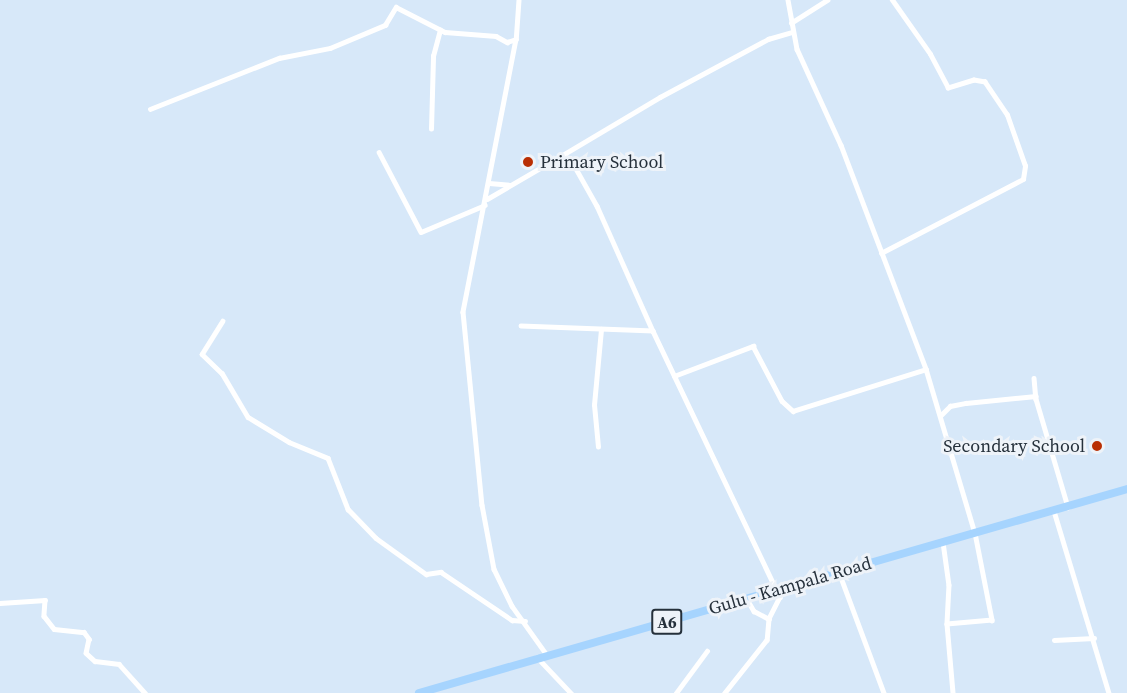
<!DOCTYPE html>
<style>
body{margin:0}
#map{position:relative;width:1127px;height:693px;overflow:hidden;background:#d7e8f9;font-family:"Source Serif 4",serif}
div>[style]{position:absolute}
.street>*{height:4.5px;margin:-2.25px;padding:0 2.25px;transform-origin:2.25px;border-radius:2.25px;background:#fff}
.primary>*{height:8px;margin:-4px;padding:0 4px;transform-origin:4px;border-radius:4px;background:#a6d4fe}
.dots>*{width:16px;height:16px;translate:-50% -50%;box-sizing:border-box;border:3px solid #eef3f9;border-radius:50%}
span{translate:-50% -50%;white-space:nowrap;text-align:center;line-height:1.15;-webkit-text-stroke:6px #eef3f9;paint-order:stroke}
.shield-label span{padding:2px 4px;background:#eef3f9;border:2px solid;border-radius:4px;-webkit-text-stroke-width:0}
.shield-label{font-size:16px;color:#25303b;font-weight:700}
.poi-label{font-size:18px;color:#25303b}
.left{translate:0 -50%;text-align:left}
.right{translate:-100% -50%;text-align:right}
.street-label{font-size:18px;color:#25303b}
</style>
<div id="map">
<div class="street">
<div style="left:519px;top:0;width:39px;rotate:94deg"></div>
<div style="left:516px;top:39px;width:278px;rotate:101deg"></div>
<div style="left:463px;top:312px;width:194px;rotate:84.4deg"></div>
<div style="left:482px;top:505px;width:65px;rotate:79.4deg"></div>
<div style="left:494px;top:569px;width:41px;rotate:64.1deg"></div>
<div style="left:512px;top:606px;width:60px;rotate:54.5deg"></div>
<div style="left:788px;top:0;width:50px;rotate:79.6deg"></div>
<div style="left:797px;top:49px;width:106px;rotate:65.4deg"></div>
<div style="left:841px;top:145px;width:240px;rotate:69.2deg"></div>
<div style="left:926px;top:369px;width:171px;rotate:73.4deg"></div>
<div style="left:975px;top:533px;width:89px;rotate:78.9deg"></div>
<div style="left:992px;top:620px;width:45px;rotate:174.9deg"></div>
<div style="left:791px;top:23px;width:43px;rotate:-32.6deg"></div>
<div style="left:150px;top:109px;width:139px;rotate:-21.6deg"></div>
<div style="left:279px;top:58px;width:52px;rotate:-11.1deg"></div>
<div style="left:330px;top:48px;width:60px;rotate:-22.7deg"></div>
<div style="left:385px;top:25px;width:21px;rotate:-59deg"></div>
<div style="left:396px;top:7px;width:55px;rotate:27deg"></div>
<div style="left:445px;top:32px;width:51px;rotate:4.5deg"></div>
<div style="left:496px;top:36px;width:13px;rotate:29deg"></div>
<div style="left:507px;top:42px;width:9px;rotate:-18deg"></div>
<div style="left:431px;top:129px;width:73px;rotate:-88.4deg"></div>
<div style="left:433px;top:56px;width:27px;rotate:-75deg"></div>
<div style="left:379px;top:152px;width:90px;rotate:62.3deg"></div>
<div style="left:421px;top:232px;width:69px;rotate:-22.9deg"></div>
<div style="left:561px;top:156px;width:115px;rotate:-30.8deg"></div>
<div style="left:660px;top:97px;width:123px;rotate:-28.2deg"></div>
<div style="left:768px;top:39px;width:25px;rotate:-16deg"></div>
<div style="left:489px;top:183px;width:21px;rotate:5deg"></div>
<div style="left:487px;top:199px;width:86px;rotate:-30.2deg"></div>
<div style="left:561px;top:156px;width:9px;rotate:13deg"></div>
<div style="left:570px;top:158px;width:55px;rotate:60.6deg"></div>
<div style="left:597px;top:206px;width:137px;rotate:65.9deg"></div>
<div style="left:653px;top:331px;width:132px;rotate:-177.8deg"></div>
<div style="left:881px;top:253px;width:160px;rotate:-27.5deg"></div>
<div style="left:1023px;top:179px;width:13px;rotate:-81deg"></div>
<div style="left:1025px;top:166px;width:54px;rotate:-109.4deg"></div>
<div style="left:1007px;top:115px;width:40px;rotate:-124deg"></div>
<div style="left:985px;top:82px;width:11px;rotate:-170deg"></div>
<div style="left:974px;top:80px;width:27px;rotate:163deg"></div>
<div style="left:948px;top:88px;width:38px;rotate:-118deg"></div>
<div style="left:930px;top:54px;width:66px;rotate:-125.1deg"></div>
<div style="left:223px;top:321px;width:39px;rotate:122deg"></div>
<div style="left:202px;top:354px;width:28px;rotate:44deg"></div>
<div style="left:222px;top:373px;width:51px;rotate:59.4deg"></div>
<div style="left:248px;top:417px;width:48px;rotate:31.4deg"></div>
<div style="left:289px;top:442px;width:42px;rotate:22.3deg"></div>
<div style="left:328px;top:458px;width:55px;rotate:68.6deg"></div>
<div style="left:348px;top:509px;width:40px;rotate:46deg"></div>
<div style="left:376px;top:538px;width:62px;rotate:35.8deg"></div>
<div style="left:426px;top:574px;width:15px;rotate:-8deg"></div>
<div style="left:441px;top:572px;width:86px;rotate:34.1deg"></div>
<div style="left:512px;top:620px;width:13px;rotate:4deg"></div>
<div style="left:653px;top:331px;width:295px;rotate:64.5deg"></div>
<div style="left:780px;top:597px;width:25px;rotate:117deg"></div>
<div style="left:769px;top:619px;width:21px;rotate:95deg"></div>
<div style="left:767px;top:640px;width:68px;rotate:128.4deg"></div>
<div style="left:674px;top:376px;width:85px;rotate:-20.8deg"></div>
<div style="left:753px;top:346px;width:62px;rotate:62.2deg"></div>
<div style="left:782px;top:401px;width:15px;rotate:42deg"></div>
<div style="left:793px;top:411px;width:139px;rotate:-17.5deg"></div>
<div style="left:1034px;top:378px;width:21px;rotate:85deg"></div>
<div style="left:1036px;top:399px;width:113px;rotate:73.5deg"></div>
<div style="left:940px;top:416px;width:14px;rotate:-45deg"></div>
<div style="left:950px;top:406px;width:16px;rotate:-11deg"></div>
<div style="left:966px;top:403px;width:70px;rotate:-5.7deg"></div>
<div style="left:598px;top:447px;width:42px;rotate:-95.4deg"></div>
<div style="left:594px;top:405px;width:76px;rotate:-84.7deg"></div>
<div style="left:1054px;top:511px;width:190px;rotate:73.2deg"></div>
<div style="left:943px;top:542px;width:43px;rotate:82.1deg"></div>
<div style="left:949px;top:585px;width:39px;rotate:93deg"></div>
<div style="left:947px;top:624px;width:69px;rotate:85deg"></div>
<div style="left:839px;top:572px;width:129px;rotate:69.6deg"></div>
<div style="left:747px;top:599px;width:14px;rotate:60deg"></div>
<div style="left:754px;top:611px;width:17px;rotate:28deg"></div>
<div style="left:0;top:603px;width:45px;rotate:-3.8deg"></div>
<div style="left:45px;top:600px;width:16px;rotate:94deg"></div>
<div style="left:44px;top:616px;width:16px;rotate:52deg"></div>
<div style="left:54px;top:629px;width:30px;rotate:6deg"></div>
<div style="left:84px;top:632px;width:9px;rotate:54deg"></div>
<div style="left:89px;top:639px;width:14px;rotate:102deg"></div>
<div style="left:86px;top:653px;width:12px;rotate:42deg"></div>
<div style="left:95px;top:661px;width:24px;rotate:7deg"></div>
<div style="left:119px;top:664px;width:39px;rotate:48deg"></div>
<div style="left:1054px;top:640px;width:40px;rotate:-2.9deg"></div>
<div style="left:537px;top:657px;width:50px;rotate:46.6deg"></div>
<div style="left:676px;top:693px;width:52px;rotate:-53.6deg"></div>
</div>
<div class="primary">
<div style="left:419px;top:693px;width:737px;rotate:-16.07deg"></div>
</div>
<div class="dots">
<div style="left:528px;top:162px;background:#b92f04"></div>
<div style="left:1097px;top:446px;background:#b92f04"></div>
</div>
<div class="shield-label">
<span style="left:667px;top:622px">A6</span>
</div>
<div class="poi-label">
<span class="left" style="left:540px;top:162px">Primary School</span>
<span class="right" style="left:1085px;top:446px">Secondary School</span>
</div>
<div class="street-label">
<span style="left:790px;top:586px;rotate:-16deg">Gulu - Kampala Road</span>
</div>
</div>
